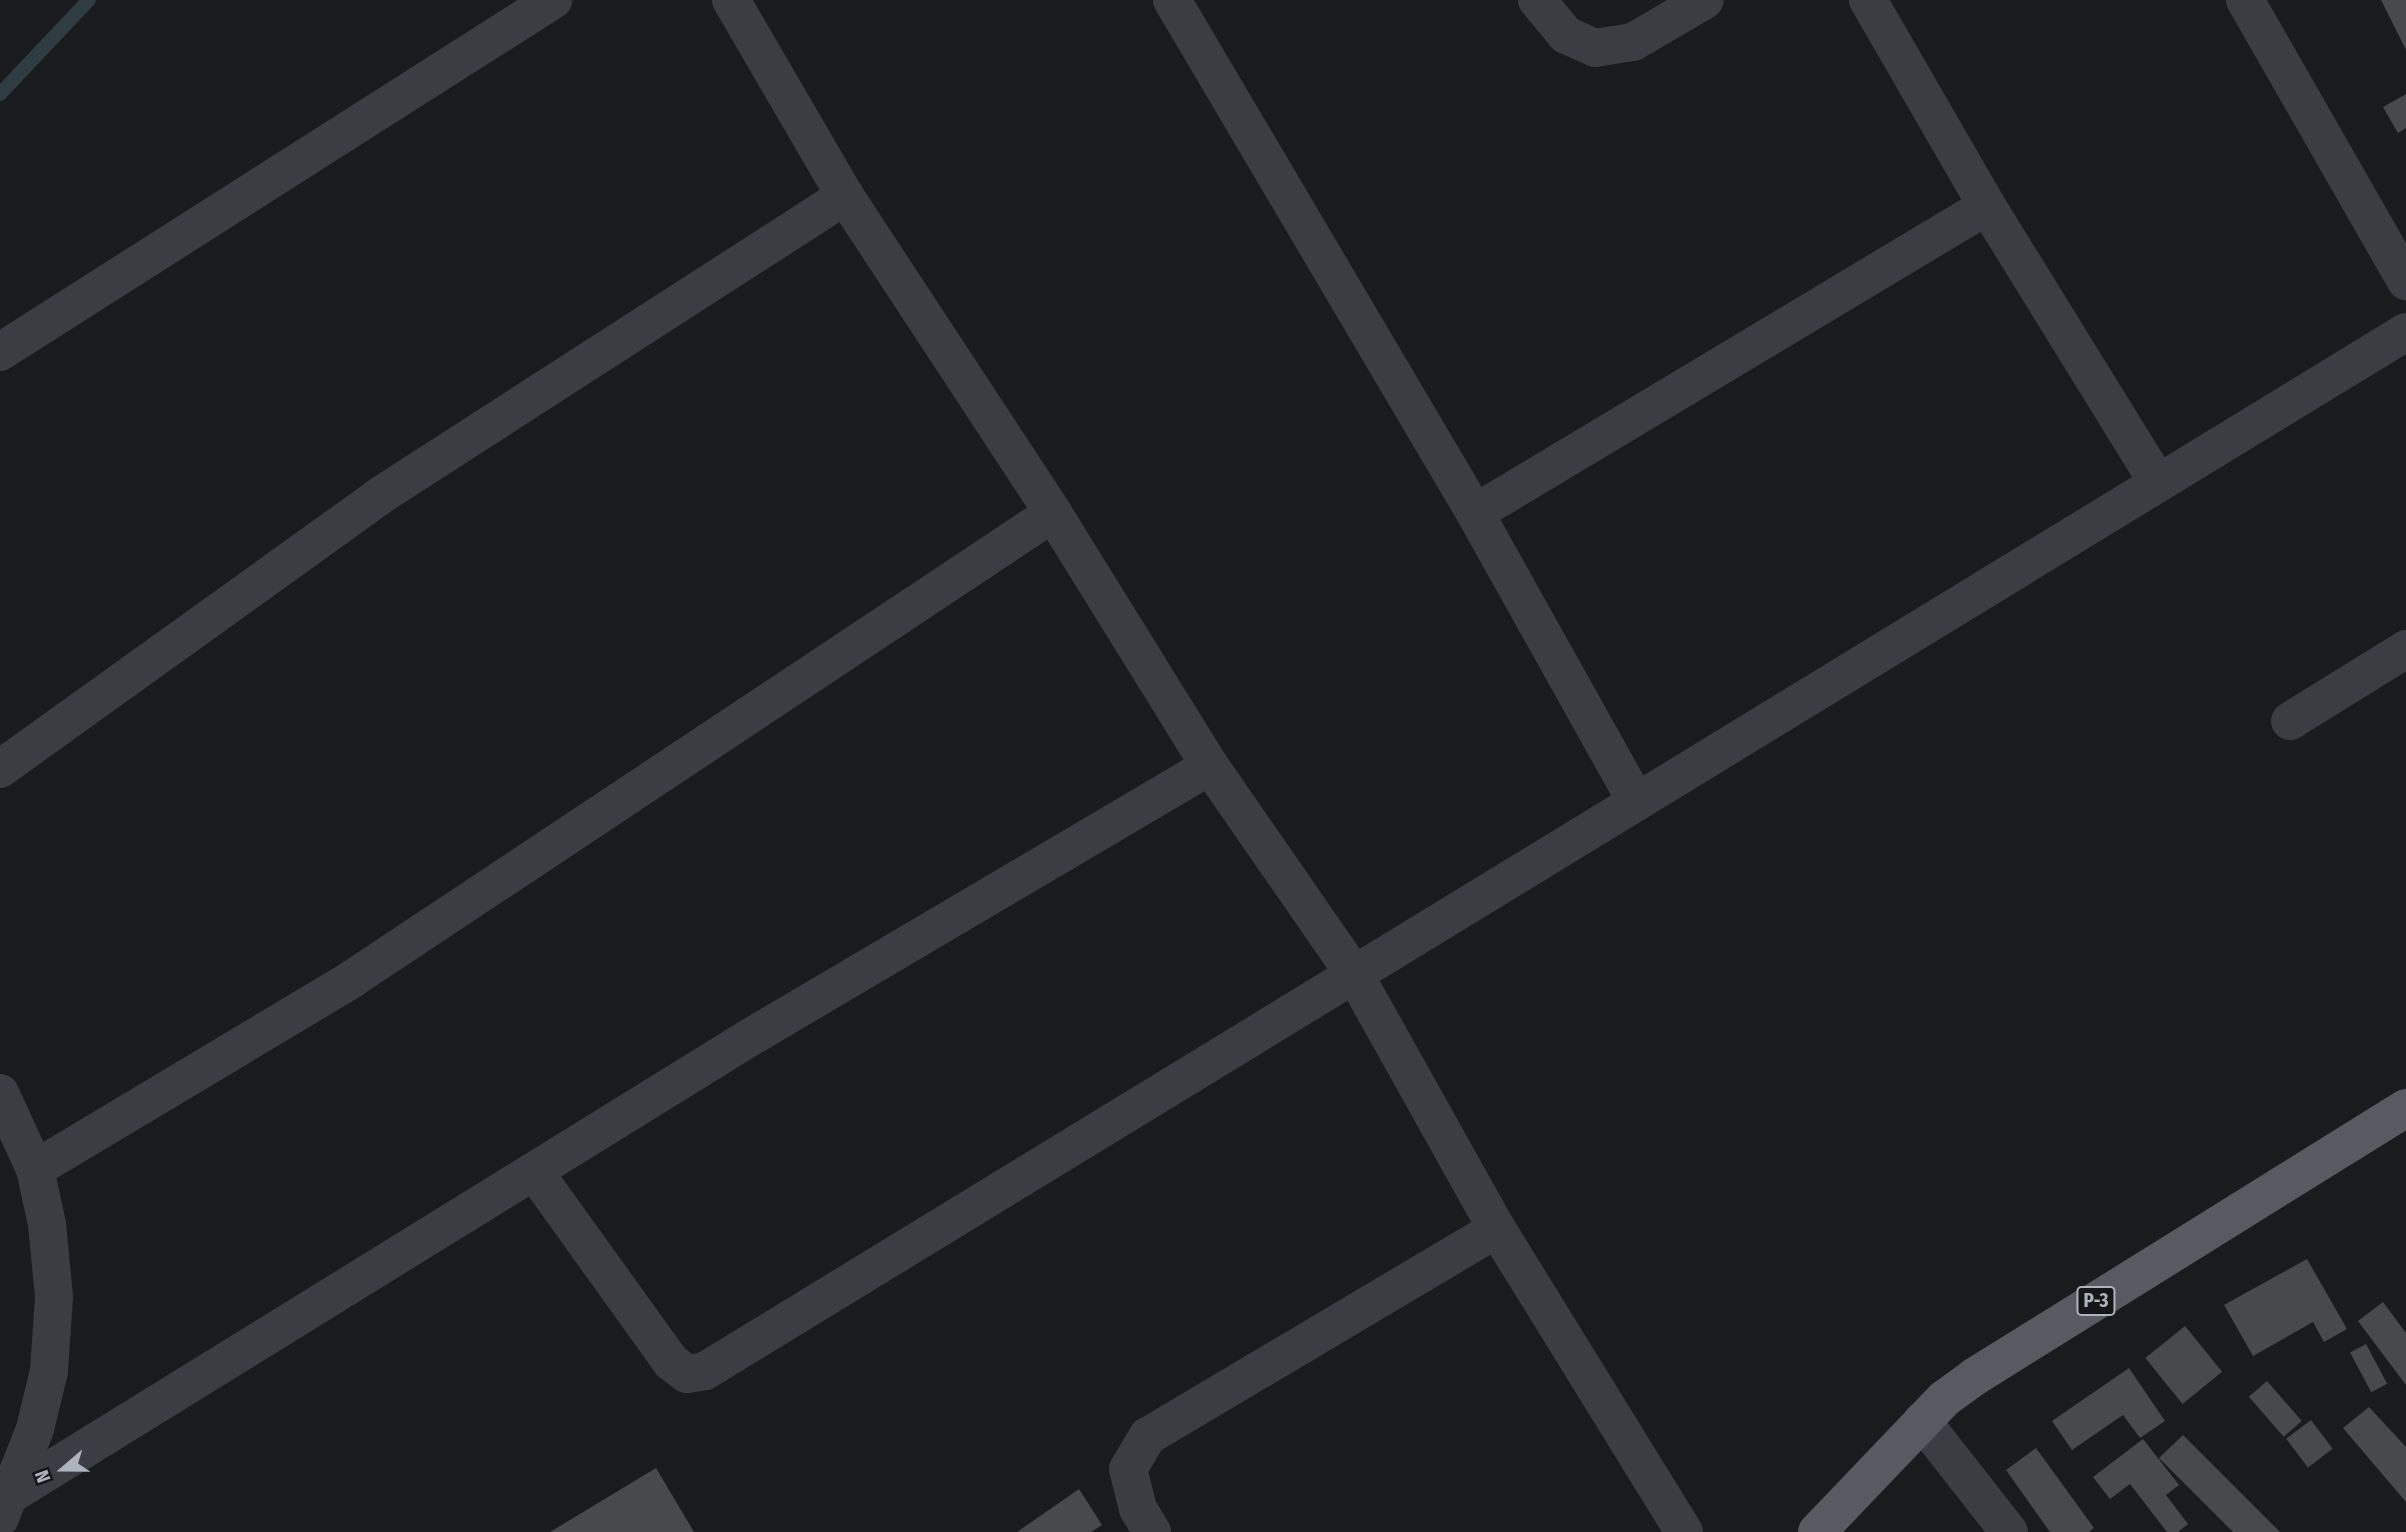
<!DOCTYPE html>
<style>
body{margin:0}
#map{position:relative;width:2406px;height:1532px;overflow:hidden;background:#1a1b1d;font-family:"Fira Sans Condensed",sans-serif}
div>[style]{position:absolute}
.stream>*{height:14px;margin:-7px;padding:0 7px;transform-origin:7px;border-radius:7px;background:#2f3d42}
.building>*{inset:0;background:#47494d;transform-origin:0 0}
.street>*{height:38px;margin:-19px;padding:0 19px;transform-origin:19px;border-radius:19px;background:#3b3d42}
.primary>*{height:38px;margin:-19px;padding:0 19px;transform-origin:19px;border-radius:19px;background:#575b61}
span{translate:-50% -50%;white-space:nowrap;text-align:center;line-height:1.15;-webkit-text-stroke:6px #151618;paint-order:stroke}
.shield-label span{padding:2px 5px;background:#151618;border:2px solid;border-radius:5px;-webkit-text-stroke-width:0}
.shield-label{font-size:19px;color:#adb4bd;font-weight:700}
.north{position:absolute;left:28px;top:1434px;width:70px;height:70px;-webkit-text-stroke:5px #151618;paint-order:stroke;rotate:250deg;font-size:19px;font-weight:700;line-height:28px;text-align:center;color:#adb4bd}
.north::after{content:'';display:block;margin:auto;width:24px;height:32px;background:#adb4bd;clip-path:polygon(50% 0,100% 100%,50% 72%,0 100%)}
</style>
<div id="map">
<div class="stream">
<div style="left:0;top:94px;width:129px;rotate:-46.6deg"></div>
</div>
<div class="building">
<div style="clip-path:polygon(2381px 0,2406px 0,2406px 50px)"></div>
<div style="clip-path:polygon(2406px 94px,2406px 128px,2398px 133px,2383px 107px)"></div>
<div style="clip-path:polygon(2307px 1259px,2347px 1329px,2324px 1342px,2313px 1322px,2253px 1356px,2224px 1305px)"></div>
<div style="clip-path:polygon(2383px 1302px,2406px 1333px,2406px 1385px,2358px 1321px)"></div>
<div style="left:2185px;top:1326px;width:59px;height:51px;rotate:51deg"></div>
<div style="left:2366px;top:1344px;width:45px;height:18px;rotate:62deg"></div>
<div style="clip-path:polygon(2129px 1368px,2165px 1421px,2140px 1438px,2123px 1415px,2072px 1450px,2052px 1421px)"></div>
<div style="left:2267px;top:1381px;width:53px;height:24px;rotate:49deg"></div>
<div style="clip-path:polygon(2369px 1407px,2406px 1447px,2406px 1502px,2343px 1428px)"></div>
<div style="left:2311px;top:1420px;width:36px;height:31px;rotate:53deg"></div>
<div style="clip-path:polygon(2183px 1435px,2280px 1532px,2233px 1532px,2159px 1458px)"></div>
<div style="clip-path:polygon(2143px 1439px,2179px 1485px,2166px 1495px,2188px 1524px,2178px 1532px,2167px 1532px,2130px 1484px,2110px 1499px,2093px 1477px)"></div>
<div style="clip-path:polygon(2036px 1448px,2094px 1528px,2089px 1532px,2050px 1532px,2006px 1470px)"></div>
<div style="clip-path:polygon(656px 1468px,694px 1532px,550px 1532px)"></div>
<div style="clip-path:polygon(1079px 1489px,1102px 1525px,1091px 1532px,1017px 1532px)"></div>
</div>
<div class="street">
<div style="left:731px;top:0;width:227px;rotate:59.8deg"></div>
<div style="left:845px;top:196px;width:379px;rotate:56.7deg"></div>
<div style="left:1053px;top:513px;width:298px;rotate:58.2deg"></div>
<div style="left:1210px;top:766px;width:257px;rotate:55.3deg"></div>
<div style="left:1356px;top:977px;width:289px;rotate:60.8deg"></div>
<div style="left:1497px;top:1229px;width:356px;rotate:58.3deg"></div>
<div style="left:1172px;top:0;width:596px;rotate:59.43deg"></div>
<div style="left:1475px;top:513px;width:330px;rotate:60.8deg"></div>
<div style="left:1537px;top:0;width:45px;rotate:50.4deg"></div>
<div style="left:1566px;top:35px;width:32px;rotate:24deg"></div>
<div style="left:1595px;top:48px;width:38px;rotate:-9deg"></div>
<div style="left:1633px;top:42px;width:83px;rotate:-30.3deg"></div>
<div style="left:1868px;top:0;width:238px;rotate:60deg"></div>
<div style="left:1987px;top:206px;width:323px;rotate:58.3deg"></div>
<div style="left:2245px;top:0;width:324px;rotate:60.2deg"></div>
<div style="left:0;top:352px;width:656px;rotate:-32.48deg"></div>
<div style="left:1475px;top:513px;width:597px;rotate:-30.95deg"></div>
<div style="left:2290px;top:721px;width:137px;rotate:-31.8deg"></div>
<div style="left:0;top:769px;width:466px;rotate:-35.7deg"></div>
<div style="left:378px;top:497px;width:556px;rotate:-32.8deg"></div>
<div style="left:0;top:1093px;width:84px;rotate:65.3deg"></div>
<div style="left:35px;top:1169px;width:56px;rotate:77.7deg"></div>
<div style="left:47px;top:1224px;width:73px;rotate:84.5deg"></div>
<div style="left:54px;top:1297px;width:74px;rotate:93.9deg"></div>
<div style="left:49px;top:1371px;width:60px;rotate:103.6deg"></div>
<div style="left:35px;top:1429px;width:96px;rotate:111.5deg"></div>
<div style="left:35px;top:1169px;width:370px;rotate:-30.9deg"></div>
<div style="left:352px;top:979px;width:842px;rotate:-33.61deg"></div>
<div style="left:536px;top:1174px;width:231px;rotate:54.3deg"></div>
<div style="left:671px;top:1362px;width:20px;rotate:37deg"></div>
<div style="left:687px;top:1374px;width:18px;rotate:-9deg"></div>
<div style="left:705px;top:1371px;width:1993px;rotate:-31.42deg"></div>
<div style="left:1922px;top:1421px;width:141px;rotate:51.9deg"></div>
<div style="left:13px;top:1493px;width:865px;rotate:-31.72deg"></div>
<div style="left:749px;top:1038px;width:535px;rotate:-30.54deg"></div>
<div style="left:1152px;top:1532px;width:27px;rotate:-121deg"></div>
<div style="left:1138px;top:1509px;width:41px;rotate:-104deg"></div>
<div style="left:1128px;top:1469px;width:39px;rotate:-59deg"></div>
<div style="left:1148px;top:1436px;width:406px;rotate:-30.7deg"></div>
</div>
<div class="primary">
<div style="left:1817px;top:1532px;width:184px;rotate:-46.3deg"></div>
<div style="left:1944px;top:1399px;width:37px;rotate:-36deg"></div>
<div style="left:1974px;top:1377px;width:509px;rotate:-31.91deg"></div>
</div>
<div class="shield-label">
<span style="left:2096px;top:1301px">P-3</span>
</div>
<div class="north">N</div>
</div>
